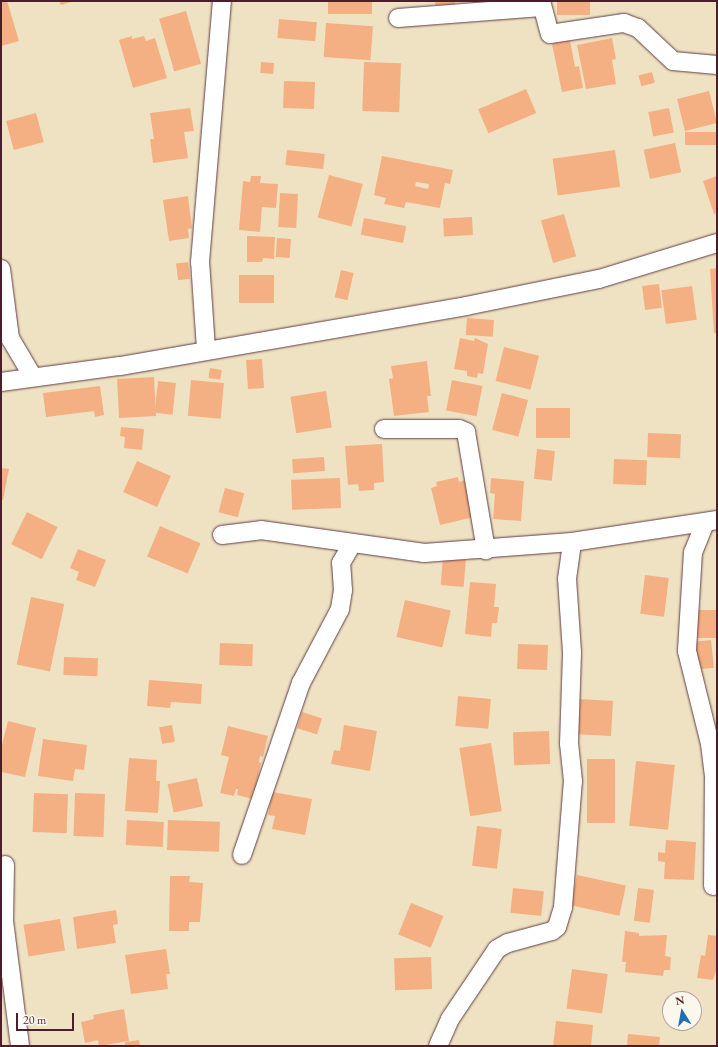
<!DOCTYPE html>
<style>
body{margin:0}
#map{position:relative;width:718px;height:1047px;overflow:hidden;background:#eee2c3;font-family:"EB Garamond",serif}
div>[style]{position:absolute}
.building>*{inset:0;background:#f4b083;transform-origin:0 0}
.roads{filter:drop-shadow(0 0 1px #633c42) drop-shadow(0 0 1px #633c42)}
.minor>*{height:18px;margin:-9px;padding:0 9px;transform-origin:9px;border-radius:9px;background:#fff}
span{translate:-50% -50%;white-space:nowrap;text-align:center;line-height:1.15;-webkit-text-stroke:3.5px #fbf7ec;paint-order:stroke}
.frame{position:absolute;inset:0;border:2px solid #4a1f2b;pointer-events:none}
.north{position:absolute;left:662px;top:991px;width:40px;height:40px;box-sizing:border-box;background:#fbf7ec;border:1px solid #b4a19f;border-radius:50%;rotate:349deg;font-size:11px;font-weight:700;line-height:16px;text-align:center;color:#4a1f2b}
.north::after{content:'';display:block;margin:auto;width:14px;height:18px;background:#1f6fb2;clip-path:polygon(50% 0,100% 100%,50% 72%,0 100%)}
.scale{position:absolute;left:16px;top:1013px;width:58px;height:18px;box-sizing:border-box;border:2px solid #4a1f2b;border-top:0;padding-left:5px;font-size:12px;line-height:14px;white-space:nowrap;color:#4a1f2b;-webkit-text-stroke:3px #fbf7ec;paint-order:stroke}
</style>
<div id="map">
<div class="building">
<div style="clip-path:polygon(7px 1px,19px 41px,1px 46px,1px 2px)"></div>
<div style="clip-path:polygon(59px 1px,74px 1px,61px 5px)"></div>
<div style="left:328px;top:1px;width:44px;height:13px"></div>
<div style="left:435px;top:1px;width:20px;height:4px"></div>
<div style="clip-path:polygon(472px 1px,489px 1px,489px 2px,472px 4px)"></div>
<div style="left:557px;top:1px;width:33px;height:14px"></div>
<div style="left:186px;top:11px;width:55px;height:28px;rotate:74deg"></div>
<div style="left:279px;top:19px;width:38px;height:19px;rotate:5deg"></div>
<div style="left:326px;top:23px;width:47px;height:34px;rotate:4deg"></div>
<div style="clip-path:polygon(132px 36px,132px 39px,144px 36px,146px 41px,155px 38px,167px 78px,133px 88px,119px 40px)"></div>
<div style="clip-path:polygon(612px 38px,616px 59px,612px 60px,616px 84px,586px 89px,577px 45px)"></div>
<div style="clip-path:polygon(570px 40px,575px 67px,579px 66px,583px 88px,562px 92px,552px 44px)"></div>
<div style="left:261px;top:62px;width:13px;height:11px;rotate:4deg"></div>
<div style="left:364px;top:62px;width:37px;height:49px;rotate:2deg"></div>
<div style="left:652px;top:72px;width:11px;height:14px;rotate:75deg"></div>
<div style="left:284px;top:81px;width:31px;height:27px;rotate:2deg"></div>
<div style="left:526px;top:89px;width:26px;height:52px;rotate:67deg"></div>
<div style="left:709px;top:91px;width:33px;height:33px;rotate:76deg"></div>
<div style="clip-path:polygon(190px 108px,194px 131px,184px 132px,188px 158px,153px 163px,150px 139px,154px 139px,150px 113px)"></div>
<div style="left:669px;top:108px;width:25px;height:21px;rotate:79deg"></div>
<div style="left:36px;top:113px;width:30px;height:31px;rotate:75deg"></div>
<div style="left:717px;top:132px;width:13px;height:32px;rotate:90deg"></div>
<div style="left:675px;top:143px;width:30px;height:32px;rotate:78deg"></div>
<div style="left:287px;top:150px;width:38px;height:15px;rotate:6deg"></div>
<div style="left:615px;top:150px;width:37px;height:63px;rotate:82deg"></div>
<div style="clip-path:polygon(evenodd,382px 156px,453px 170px,450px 184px,445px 183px,440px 208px,406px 202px,404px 208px,384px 204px,386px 198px,374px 195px,382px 156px,416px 182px,429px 184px,428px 189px,415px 186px,416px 182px)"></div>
<div style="left:329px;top:175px;width:35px;height:44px;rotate:15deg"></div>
<div style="clip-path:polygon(251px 176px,261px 176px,260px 183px,278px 184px,276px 208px,262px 207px,260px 232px,239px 230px,243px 181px,250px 182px)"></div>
<div style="clip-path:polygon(717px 176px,717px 213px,714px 214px,703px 181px)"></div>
<div style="left:280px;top:193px;width:18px;height:34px;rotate:3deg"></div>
<div style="clip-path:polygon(188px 196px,192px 228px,188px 229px,189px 238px,169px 241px,163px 200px)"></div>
<div style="left:564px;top:214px;width:44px;height:24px;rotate:74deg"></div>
<div style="left:472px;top:217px;width:18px;height:29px;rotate:87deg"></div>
<div style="left:364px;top:218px;width:43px;height:17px;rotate:11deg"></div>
<div style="clip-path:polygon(247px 236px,275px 237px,274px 259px,263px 258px,262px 262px,247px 262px)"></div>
<div style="left:277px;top:238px;width:14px;height:19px;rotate:4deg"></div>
<div style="left:188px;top:262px;width:17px;height:12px;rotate:83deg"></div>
<div style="clip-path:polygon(717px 268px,717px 333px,714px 333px,710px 269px)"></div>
<div style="left:341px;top:270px;width:13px;height:28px;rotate:13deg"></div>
<div style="left:239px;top:275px;width:35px;height:28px"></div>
<div style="left:659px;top:284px;width:24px;height:17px;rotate:83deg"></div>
<div style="left:692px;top:286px;width:34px;height:31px;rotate:82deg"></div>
<div style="left:467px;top:318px;width:27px;height:17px;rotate:4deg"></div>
<div style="clip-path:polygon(460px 338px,474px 341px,475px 338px,488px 344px,483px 374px,478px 373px,477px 378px,467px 376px,467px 371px,454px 369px)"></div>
<div style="left:504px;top:347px;width:36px;height:35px;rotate:14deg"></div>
<div style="left:262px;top:359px;width:29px;height:16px;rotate:86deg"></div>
<div style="clip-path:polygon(427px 361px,431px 396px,427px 396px,429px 412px,394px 416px,389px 379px,393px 378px,391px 366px)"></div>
<div style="left:210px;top:368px;width:12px;height:10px;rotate:9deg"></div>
<div style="left:154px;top:377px;width:39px;height:37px;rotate:87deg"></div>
<div style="left:191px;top:380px;width:33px;height:36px;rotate:5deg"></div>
<div style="left:452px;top:380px;width:31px;height:31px;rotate:11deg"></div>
<div style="left:158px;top:381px;width:18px;height:32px;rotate:6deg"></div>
<div style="clip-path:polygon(100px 386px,104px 415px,95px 417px,94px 411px,46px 417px,43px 393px)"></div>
<div style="left:326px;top:391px;width:37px;height:36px;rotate:81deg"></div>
<div style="left:502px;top:393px;width:27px;height:38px;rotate:15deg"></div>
<div style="left:536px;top:408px;width:34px;height:30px"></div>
<div style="clip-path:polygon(121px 427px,144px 429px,142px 450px,124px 448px,125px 437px,120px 436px)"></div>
<div style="left:648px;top:433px;width:33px;height:24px;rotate:2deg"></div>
<div style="clip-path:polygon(382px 444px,384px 482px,374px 483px,374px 490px,359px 491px,358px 484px,348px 485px,345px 446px)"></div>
<div style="left:537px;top:449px;width:18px;height:30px;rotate:6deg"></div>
<div style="left:324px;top:457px;width:14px;height:32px;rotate:86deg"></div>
<div style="left:614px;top:459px;width:33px;height:25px;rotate:2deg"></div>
<div style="left:137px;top:461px;width:37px;height:34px;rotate:24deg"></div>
<div style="clip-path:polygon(1px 468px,9px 469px,3px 500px,1px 500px)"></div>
<div style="clip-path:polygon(458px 477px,459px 482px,465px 480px,474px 517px,440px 525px,431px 488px,437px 486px,436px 482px)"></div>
<div style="left:340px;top:478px;width:30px;height:49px;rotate:88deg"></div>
<div style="clip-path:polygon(491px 478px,524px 481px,521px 521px,493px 519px,495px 494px,490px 493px)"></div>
<div style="left:225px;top:488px;width:20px;height:25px;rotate:15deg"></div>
<div style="left:27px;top:512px;width:34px;height:36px;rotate:26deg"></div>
<div style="left:160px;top:526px;width:44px;height:33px;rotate:23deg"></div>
<div style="clip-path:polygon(78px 549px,106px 560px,95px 587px,76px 580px,79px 572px,70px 568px)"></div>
<div style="left:443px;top:558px;width:23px;height:27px;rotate:5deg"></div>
<div style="left:645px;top:575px;width:24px;height:39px;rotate:7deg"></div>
<div style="clip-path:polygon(470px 582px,496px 584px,494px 607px,499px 607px,497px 623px,492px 623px,491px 637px,465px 634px)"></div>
<div style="left:31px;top:597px;width:34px;height:69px;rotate:12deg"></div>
<div style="left:405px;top:600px;width:47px;height:38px;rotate:13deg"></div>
<div style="left:717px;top:610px;width:28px;height:20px;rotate:90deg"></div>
<div style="left:711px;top:640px;width:28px;height:19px;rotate:84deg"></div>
<div style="left:220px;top:643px;width:33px;height:22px;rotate:2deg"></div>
<div style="left:518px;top:644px;width:30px;height:25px;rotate:2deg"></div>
<div style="left:64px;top:657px;width:34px;height:18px;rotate:2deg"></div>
<div style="clip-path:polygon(149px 680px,202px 684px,201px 704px,171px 702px,170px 708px,147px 706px)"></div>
<div style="left:458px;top:696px;width:33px;height:30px;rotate:5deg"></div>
<div style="clip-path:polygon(580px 699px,613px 701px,611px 736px,573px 734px,573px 722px,579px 722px)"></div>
<div style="left:302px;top:712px;width:21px;height:17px;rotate:17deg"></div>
<div style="clip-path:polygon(8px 721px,36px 728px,25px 777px,1px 772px,1px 749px)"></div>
<div style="left:172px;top:725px;width:17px;height:13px;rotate:80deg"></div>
<div style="clip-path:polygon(344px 725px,377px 731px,370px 771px,331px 764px,334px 750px,340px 751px)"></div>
<div style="clip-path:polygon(228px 726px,268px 736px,263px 757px,260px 756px,259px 762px,261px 763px,253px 799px,237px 795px,238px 789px,236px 789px,234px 796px,220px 793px,229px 757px,221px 755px)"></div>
<div style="left:549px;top:731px;width:33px;height:36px;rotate:88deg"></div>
<div style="clip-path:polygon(43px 739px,87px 745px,84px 770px,75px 769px,73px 781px,38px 776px)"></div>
<div style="left:491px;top:743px;width:69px;height:32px;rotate:81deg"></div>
<div style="clip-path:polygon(129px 758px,157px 760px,156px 781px,160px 781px,158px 813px,125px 811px)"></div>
<div style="left:587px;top:759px;width:28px;height:64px"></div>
<div style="left:636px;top:761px;width:39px;height:65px;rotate:6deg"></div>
<div style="left:197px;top:778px;width:29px;height:30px;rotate:78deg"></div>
<div style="clip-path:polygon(272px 792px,312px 799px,305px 835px,272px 829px,275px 816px,268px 815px)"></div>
<div style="left:34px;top:793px;width:34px;height:39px;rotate:2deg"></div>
<div style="left:75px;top:793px;width:30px;height:43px;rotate:2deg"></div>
<div style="left:127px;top:820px;width:37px;height:25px;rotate:3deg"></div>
<div style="left:168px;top:820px;width:52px;height:30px;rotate:2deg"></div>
<div style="left:477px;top:826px;width:25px;height:40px;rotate:7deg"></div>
<div style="clip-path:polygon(666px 840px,696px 842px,694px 880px,664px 879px,665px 862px,658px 861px,658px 852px,665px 853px)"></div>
<div style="left:577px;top:875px;width:50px;height:31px;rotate:12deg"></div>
<div style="clip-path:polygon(170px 876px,190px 876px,189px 882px,203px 883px,200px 922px,189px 922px,189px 931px,169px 931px)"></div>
<div style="left:513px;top:888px;width:31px;height:25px;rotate:6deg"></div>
<div style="left:638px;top:888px;width:16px;height:33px;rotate:7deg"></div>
<div style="left:411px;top:903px;width:35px;height:34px;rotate:22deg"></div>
<div style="clip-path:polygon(116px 910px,118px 924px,113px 925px,116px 943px,77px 949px,73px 917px)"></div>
<div style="left:60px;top:919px;width:32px;height:37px;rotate:81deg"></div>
<div style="clip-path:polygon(625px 931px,639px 933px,639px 936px,667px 935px,665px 956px,671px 957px,670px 970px,664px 970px,663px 976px,625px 972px,626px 962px,622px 962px)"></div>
<div style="clip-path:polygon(708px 935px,717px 936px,717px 968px,713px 980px,697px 978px,701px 955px,705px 956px)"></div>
<div style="clip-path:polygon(166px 949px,170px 974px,166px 974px,168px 989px,131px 994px,125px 955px)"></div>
<div style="left:431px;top:957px;width:32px;height:37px;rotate:88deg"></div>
<div style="left:572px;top:969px;width:36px;height:40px;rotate:8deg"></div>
<div style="clip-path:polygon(124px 1009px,129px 1041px,99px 1046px,98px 1040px,85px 1043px,81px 1022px,94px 1019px,93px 1015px)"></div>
<div style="clip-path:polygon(556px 1021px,593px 1025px,591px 1046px,553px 1046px)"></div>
<div style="clip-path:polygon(628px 1034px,660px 1037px,659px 1046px,627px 1046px)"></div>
<div style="clip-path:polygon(139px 1040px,140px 1046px,125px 1046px,125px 1042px)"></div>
</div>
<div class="roads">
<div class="minor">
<div style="left:541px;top:1px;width:34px;rotate:75deg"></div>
<div style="left:550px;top:34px;width:75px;rotate:-8.5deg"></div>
<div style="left:624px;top:23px;width:15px;rotate:20deg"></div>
<div style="left:638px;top:28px;width:48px;rotate:43.3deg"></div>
<div style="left:673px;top:61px;width:44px;rotate:5.2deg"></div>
<div style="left:398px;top:18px;width:144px;rotate:-4.4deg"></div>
<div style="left:1px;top:269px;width:70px;rotate:82.6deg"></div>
<div style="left:10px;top:338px;width:45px;rotate:59.5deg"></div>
<div style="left:206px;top:349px;width:87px;rotate:-93.9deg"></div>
<div style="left:200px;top:262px;width:262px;rotate:-85.2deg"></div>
<div style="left:1px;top:382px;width:120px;rotate:-7.7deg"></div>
<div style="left:120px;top:366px;width:351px;rotate:-9.8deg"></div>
<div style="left:466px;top:306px;width:136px;rotate:-11.5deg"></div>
<div style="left:599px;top:279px;width:123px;rotate:-17deg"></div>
<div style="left:384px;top:429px;width:75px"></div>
<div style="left:459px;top:429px;width:8px;rotate:23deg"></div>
<div style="left:466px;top:432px;width:120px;rotate:80.4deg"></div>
<div style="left:705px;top:523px;width:31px;rotate:112deg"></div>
<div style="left:693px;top:552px;width:99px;rotate:93.5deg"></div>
<div style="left:687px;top:651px;width:96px;rotate:76.1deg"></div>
<div style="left:710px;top:744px;width:31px;rotate:83deg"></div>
<div style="left:714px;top:775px;width:111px;rotate:90.5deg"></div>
<div style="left:222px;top:535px;width:39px;rotate:-7deg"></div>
<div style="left:261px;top:530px;width:165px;rotate:8deg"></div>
<div style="left:424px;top:553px;width:148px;rotate:-4.3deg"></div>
<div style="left:572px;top:542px;width:147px;rotate:-8.6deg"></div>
<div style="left:242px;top:855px;width:182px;rotate:-71.1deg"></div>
<div style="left:301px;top:683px;width:84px;rotate:-62.2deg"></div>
<div style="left:340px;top:609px;width:19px;rotate:-81deg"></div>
<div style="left:343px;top:590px;width:27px;rotate:-94deg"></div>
<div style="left:341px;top:563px;width:22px;rotate:-60deg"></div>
<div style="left:5px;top:865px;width:56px;rotate:91deg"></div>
<div style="left:4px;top:921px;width:126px;rotate:82.7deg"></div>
<div style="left:438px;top:1046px;width:30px;rotate:-66deg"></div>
<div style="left:450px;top:1019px;width:84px;rotate:-56.1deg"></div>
<div style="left:497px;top:949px;width:13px;rotate:-29deg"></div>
<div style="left:508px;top:943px;width:46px;rotate:-15.3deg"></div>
<div style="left:552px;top:931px;width:6px;rotate:-39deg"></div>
<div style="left:557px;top:927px;width:21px;rotate:-73deg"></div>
<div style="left:563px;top:907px;width:126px;rotate:-85.5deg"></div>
<div style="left:573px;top:781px;width:37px;rotate:-96deg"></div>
<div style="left:569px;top:744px;width:92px;rotate:-88.1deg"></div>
<div style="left:572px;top:652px;width:73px;rotate:-93.9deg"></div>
<div style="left:567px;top:579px;width:37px;rotate:-82deg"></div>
</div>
</div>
<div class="frame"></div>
<div class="north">N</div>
<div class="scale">20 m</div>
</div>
